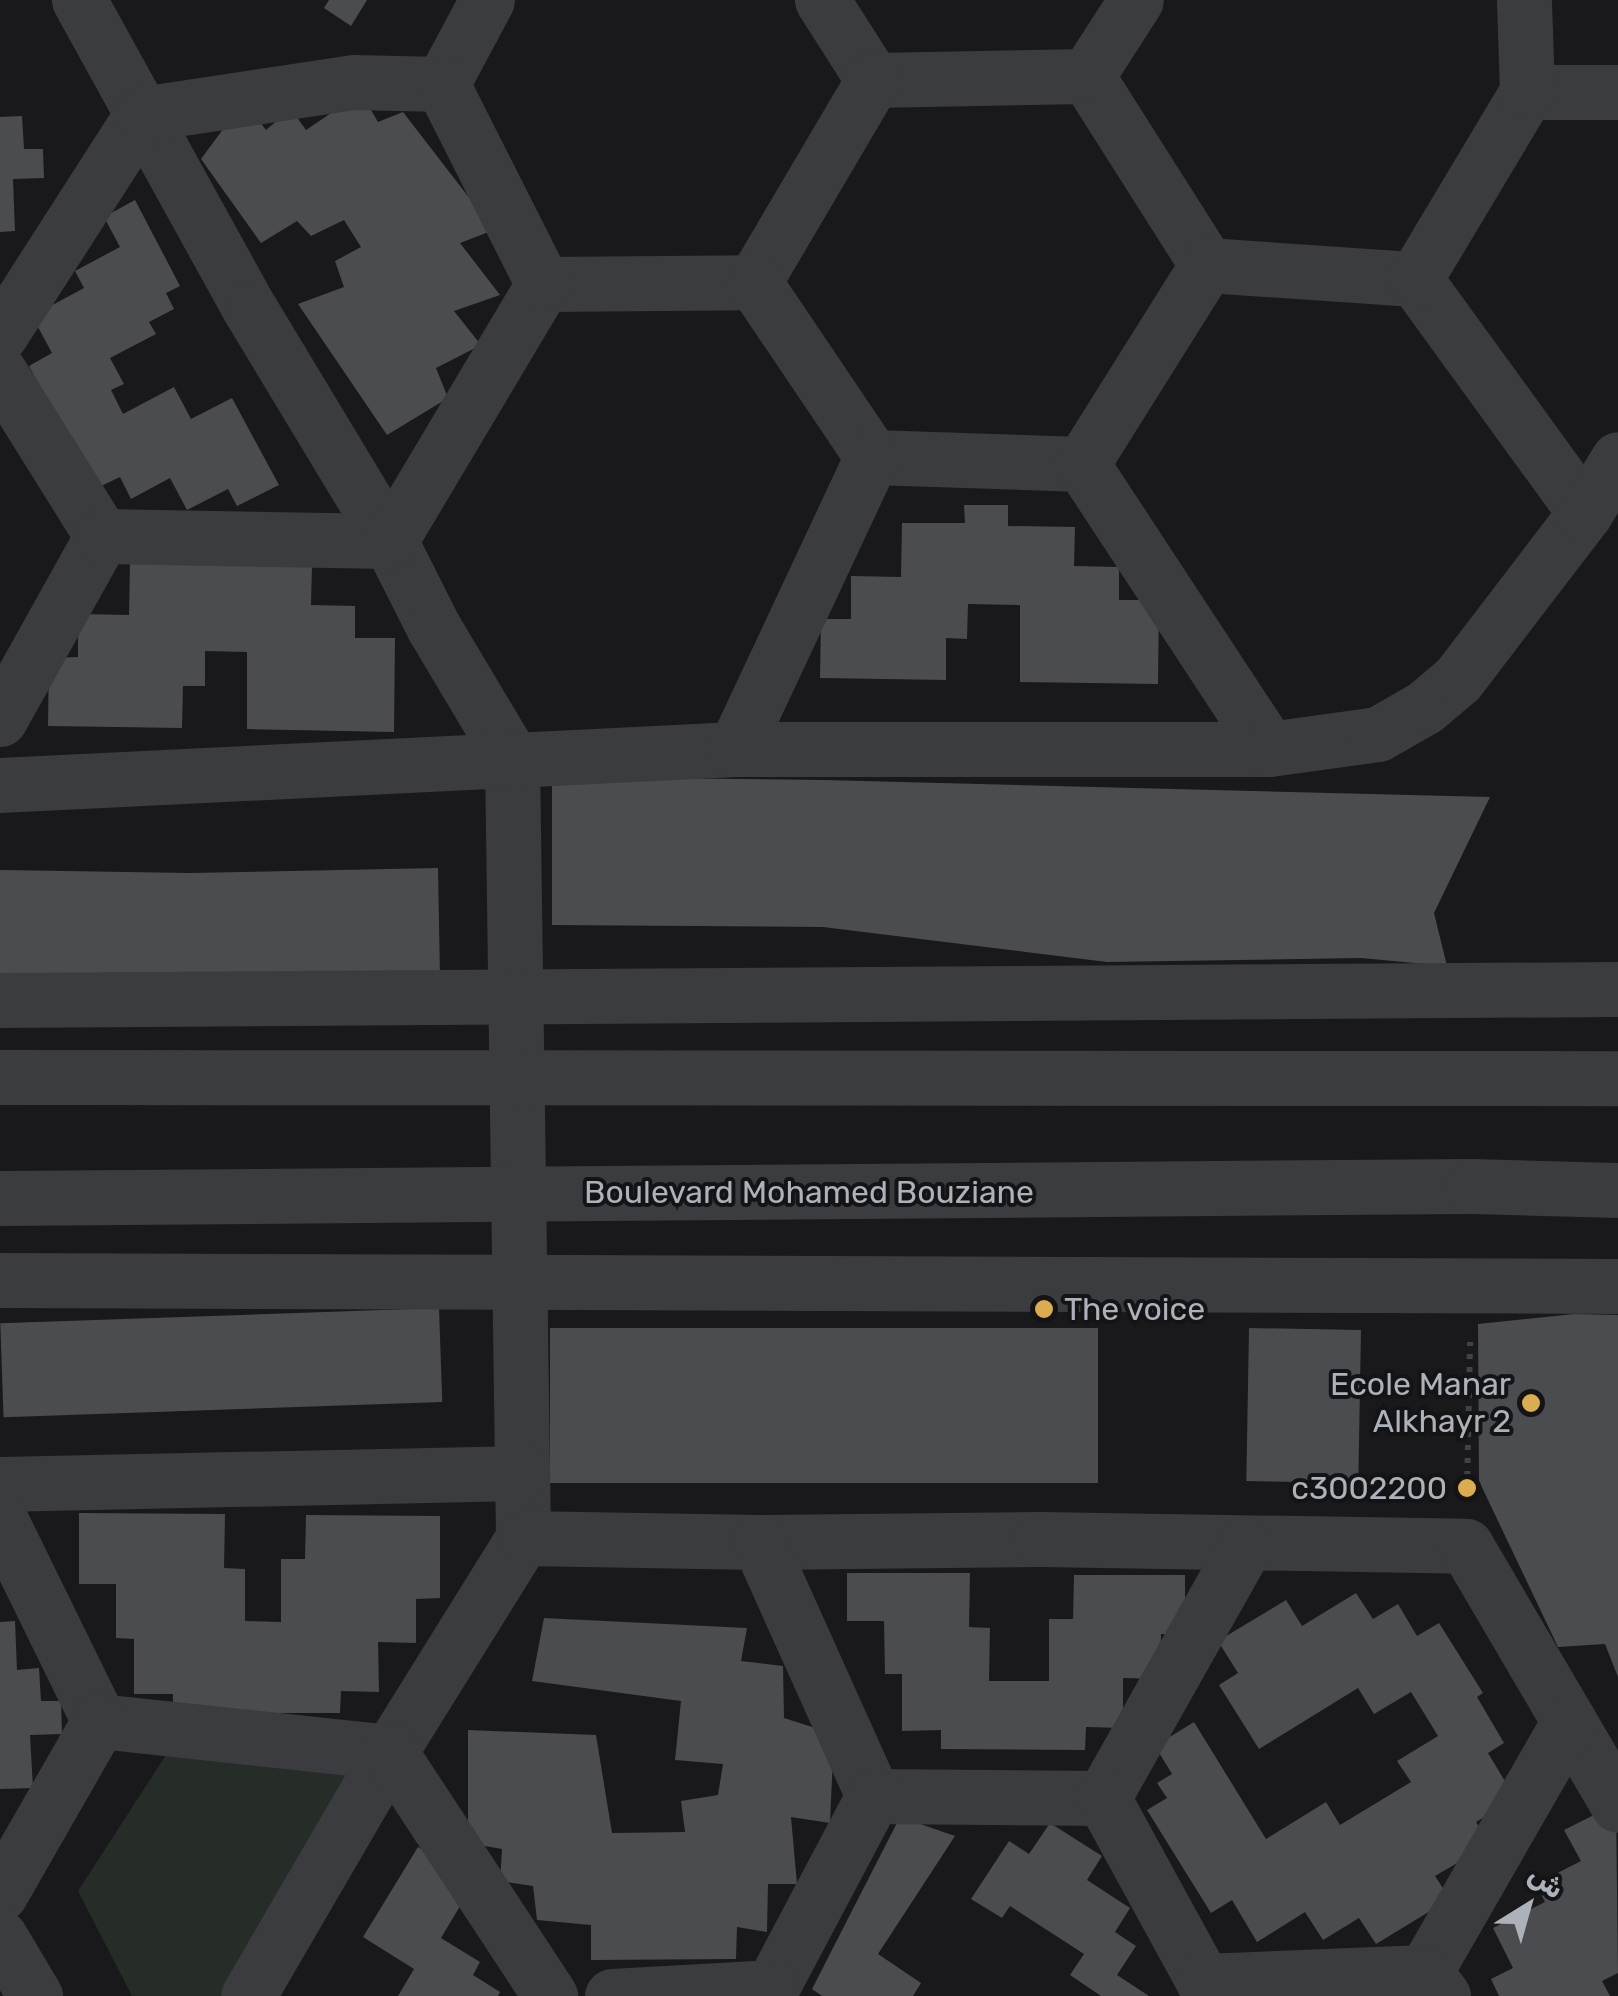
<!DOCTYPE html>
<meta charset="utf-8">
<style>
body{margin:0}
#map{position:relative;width:1618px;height:1996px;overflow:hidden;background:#19191b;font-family:Rubik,Vazirmatn,sans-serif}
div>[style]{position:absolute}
.green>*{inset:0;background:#262c27}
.building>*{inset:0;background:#4b4c50;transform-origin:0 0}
.path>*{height:6px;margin-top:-3px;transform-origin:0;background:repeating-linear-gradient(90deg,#414246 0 5px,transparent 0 13px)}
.minor>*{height:55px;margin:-27.5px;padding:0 27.5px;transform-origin:27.5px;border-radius:27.5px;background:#3b3c3f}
.tertiary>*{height:55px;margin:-27.5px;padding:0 27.5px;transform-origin:27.5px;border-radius:27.5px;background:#3b3c3f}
.dots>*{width:28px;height:28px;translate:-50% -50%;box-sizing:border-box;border:5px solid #141416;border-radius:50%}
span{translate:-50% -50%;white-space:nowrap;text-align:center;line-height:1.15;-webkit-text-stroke:8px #141416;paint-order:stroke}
.street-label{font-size:32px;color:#adb1b9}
.poi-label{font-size:32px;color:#adb1b9}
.left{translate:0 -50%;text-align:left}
.right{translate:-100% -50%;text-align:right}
.north{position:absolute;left:1478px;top:1856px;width:100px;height:100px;-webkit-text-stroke:8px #141416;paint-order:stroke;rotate:37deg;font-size:28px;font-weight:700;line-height:40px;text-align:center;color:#adb1b9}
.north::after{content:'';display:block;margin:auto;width:35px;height:45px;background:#adb1b9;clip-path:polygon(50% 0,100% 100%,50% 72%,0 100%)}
</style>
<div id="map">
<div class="green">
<div style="clip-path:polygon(175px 1741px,372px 1764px,236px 1996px,132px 1996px,78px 1891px)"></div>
</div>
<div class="building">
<div style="clip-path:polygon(329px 0,367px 0,351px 26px,324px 8px)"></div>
<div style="clip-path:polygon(361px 93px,378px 122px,403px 112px,494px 230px,460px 243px,500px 295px,454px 311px,481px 345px,436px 368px,448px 398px,387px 435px,298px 304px,344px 287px,335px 261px,361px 247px,344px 220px,311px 236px,297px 221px,261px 243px,201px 159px,244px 101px,266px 130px,291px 109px,306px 130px)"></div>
<div style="clip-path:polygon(22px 116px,24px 149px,43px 149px,44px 178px,13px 179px,15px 231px,0 232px,0 117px)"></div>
<div style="clip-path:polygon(135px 200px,180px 286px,166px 293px,174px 309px,149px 322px,156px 334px,110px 358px,124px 384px,111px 390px,123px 414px,174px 387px,191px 419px,232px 398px,279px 485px,237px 506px,228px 489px,187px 510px,170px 478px,131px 499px,120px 477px,95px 489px,29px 366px,52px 353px,32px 316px,84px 288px,75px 271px,120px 247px,104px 217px)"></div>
<div style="clip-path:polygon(964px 505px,1008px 505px,1008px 526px,1075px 527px,1074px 566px,1119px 567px,1119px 600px,1159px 600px,1158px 684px,1020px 682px,1020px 605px,968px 604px,967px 639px,946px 638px,946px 680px,820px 678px,821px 619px,851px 619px,851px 576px,901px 577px,902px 523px,965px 523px)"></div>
<div style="clip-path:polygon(130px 561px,312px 566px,311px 605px,355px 606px,355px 638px,395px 638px,394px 732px,247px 729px,247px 652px,205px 651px,205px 686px,183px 686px,182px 728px,48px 726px,49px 658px,78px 657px,78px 614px,129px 615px)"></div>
<div style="clip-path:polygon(552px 777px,824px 780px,1490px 797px,1434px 913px,1447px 966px,1361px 958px,1107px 962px,823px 927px,552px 925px)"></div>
<div style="clip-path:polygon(438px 868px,440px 977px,0 974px,0 870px,190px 873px)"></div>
<div style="left:439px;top:1308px;width:94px;height:439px;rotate:88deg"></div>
<div style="clip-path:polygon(1574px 1314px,1618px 1315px,1618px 1677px,1605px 1644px,1558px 1647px,1479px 1481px,1478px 1324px)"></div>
<div style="left:1098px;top:1328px;width:155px;height:548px;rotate:90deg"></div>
<div style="left:1249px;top:1328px;width:112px;height:153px;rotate:1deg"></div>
<div style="clip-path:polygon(79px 1513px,225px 1514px,224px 1568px,245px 1569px,245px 1621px,281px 1622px,281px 1559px,305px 1559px,306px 1515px,440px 1516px,440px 1598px,416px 1599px,416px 1643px,378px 1642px,379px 1692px,341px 1691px,340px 1713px,173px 1713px,173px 1694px,134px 1694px,134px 1639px,116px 1638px,116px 1584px,79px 1584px)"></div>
<div style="clip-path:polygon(847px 1573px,970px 1573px,969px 1627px,990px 1628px,989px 1681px,1049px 1681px,1049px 1619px,1073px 1619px,1074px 1575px,1185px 1575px,1185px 1634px,1161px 1634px,1160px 1679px,1123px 1678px,1123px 1728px,1086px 1727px,1085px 1750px,941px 1749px,941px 1730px,902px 1731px,902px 1674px,885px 1674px,884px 1621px,847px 1621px)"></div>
<div style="clip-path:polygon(1356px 1593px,1373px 1619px,1398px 1604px,1417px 1636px,1439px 1623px,1483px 1693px,1477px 1697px,1504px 1743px,1488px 1753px,1515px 1798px,1476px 1822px,1490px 1844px,1435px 1876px,1450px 1899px,1376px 1944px,1359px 1918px,1323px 1940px,1305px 1912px,1257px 1942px,1232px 1900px,1211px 1913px,1147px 1810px,1167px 1798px,1157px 1783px,1172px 1774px,1155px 1746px,1194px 1722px,1266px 1839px,1326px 1802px,1340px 1825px,1411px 1782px,1397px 1761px,1438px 1736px,1411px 1692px,1374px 1714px,1358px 1688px,1259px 1749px,1219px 1685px,1238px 1673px,1218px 1641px,1286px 1600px,1302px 1626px)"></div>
<div style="clip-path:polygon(544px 1618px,747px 1628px,741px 1661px,783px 1666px,784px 1718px,834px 1734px,830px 1823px,791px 1817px,797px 1884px,768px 1884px,767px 1932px,737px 1927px,736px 1959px,591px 1960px,591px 1925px,537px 1920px,533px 1886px,500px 1881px,502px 1849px,468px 1843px,468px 1730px,596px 1735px,612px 1833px,685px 1832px,681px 1801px,718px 1795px,723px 1764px,675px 1760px,681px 1701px,532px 1681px)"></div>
<div style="clip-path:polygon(15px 1621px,17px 1670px,39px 1668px,41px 1701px,61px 1701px,62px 1734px,30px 1735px,33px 1788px,0 1789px,0 1622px)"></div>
<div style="clip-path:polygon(1616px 1804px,1618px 1973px,1602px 1981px,1610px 1996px,1499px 1996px,1491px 1979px,1513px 1968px,1493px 1928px,1545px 1902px,1536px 1884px,1581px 1861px,1564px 1830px)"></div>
<div style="clip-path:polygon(900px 1817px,955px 1836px,878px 1954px,921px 1983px,913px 1996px,822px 1996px,812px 1989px)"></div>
<div style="clip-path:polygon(1050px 1823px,1102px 1856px,1087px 1880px,1130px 1908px,1115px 1932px,1136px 1946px,1117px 1975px,1149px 1996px,1101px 1996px,1070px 1975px,1084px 1954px,1010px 1906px,1002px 1918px,971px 1899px,1009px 1841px,1029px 1854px)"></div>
<div style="clip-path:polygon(418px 1847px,460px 1872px,466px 1896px,441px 1938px,480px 1962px,473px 1975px,500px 1992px,498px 1996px,398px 1996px,414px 1969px,363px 1937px)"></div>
</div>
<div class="path">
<div style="left:1467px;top:1489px;width:147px;rotate:-88.8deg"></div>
</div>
<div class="minor">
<div style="left:79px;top:0;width:355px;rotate:61.1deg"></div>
<div style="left:251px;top:311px;width:269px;rotate:58.9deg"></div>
<div style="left:390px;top:541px;width:97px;rotate:63.2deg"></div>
<div style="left:434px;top:628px;width:152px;rotate:59.2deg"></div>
<div style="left:512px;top:759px;width:779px;rotate:89.19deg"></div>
<div style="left:523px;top:1538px;width:252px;rotate:121.9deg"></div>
<div style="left:390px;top:1752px;width:282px;rotate:120.2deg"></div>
<div style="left:822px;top:0;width:95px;rotate:57.5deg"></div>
<div style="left:873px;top:80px;width:214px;rotate:-1.1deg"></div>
<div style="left:1087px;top:76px;width:224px;rotate:57.6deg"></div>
<div style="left:1087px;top:76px;width:90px;rotate:-57.2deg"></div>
<div style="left:442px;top:84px;width:95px;rotate:-61.8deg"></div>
<div style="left:1527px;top:92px;width:91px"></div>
<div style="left:1207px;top:265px;width:208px;rotate:3.9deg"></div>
<div style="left:1415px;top:279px;width:289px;rotate:54deg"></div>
<div style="left:1415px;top:279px;width:218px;rotate:-59.1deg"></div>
<div style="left:1527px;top:92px;width:92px;rotate:-91.9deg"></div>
<div style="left:754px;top:282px;width:234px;rotate:-59.5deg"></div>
<div style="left:543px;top:284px;width:211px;rotate:-0.5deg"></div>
<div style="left:754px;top:282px;width:211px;rotate:56deg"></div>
<div style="left:0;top:335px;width:263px;rotate:-57.3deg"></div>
<div style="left:142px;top:114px;width:213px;rotate:-8.6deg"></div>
<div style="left:353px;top:82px;width:89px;rotate:1.3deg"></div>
<div style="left:0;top:373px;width:192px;rotate:58deg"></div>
<div style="left:872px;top:457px;width:210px;rotate:1.9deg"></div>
<div style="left:1082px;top:464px;width:341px;rotate:56.7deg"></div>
<div style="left:1082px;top:464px;width:235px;rotate:-57.9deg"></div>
<div style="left:0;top:719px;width:210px;rotate:-60.9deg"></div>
<div style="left:102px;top:536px;width:288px;rotate:1deg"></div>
<div style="left:390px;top:541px;width:299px;rotate:-59.2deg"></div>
<div style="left:543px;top:284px;width:224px;rotate:-116.8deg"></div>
<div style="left:735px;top:749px;width:323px;rotate:-64.9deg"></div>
<div style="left:0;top:785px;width:736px;rotate:-2.8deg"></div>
<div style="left:735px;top:749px;width:534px"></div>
<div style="left:1269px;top:749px;width:110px;rotate:-7.8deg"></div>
<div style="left:1378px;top:734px;width:54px;rotate:-29.9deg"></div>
<div style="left:1425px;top:707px;width:43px;rotate:-40.3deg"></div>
<div style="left:1458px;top:679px;width:209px;rotate:-52.6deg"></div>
<div style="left:1585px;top:513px;width:63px;rotate:-58.6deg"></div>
<div style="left:0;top:1000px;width:1618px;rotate:-0.39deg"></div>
<div style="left:0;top:1280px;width:1618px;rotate:0.21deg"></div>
<div style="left:0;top:1484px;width:521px;rotate:-1.21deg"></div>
<div style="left:0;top:1519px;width:225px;rotate:63.9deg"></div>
<div style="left:99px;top:1721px;width:293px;rotate:6.1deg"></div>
<div style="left:390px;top:1752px;width:292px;rotate:56.7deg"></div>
<div style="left:523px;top:1538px;width:236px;rotate:1deg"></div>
<div style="left:759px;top:1542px;width:281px;rotate:-0.6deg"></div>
<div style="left:1040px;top:1539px;width:426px;rotate:0.9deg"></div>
<div style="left:1466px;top:1546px;width:300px;rotate:59.6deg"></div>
<div style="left:759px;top:1542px;width:278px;rotate:65.8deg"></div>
<div style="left:873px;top:1796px;width:230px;rotate:0.5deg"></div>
<div style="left:1103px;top:1798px;width:291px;rotate:-60.6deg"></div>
<div style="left:1103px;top:1798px;width:209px;rotate:61.3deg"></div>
<div style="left:0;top:1894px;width:199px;rotate:-60.2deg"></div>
<div style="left:0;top:1937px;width:69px;rotate:59.3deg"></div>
<div style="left:1425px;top:1972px;width:289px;rotate:-60.1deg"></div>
<div style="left:1203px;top:1981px;width:222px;rotate:-2.3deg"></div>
<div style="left:1425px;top:1972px;width:30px;rotate:53deg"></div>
<div style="left:772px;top:1987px;width:216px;rotate:-62.1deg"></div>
<div style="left:612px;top:1996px;width:160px;rotate:-3.2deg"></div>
</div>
<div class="tertiary">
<div style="left:0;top:1077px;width:1618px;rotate:0.04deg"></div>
<div style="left:0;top:1198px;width:1472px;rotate:-0.47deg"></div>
<div style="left:1472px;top:1186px;width:146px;rotate:1.6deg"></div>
</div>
<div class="dots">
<div style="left:1044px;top:1309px;background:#dcac51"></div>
<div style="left:1531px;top:1403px;background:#dcac51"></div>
<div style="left:1467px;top:1488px;background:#dcac51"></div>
</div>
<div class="street-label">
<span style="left:809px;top:1192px">Boulevard Mohamed Bouziane</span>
</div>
<div class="poi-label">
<span class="left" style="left:1064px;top:1309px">The voice</span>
<span class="right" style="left:1511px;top:1403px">Ecole Manar<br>Alkhayr 2</span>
<span class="right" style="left:1447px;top:1488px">c3002200</span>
</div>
<div class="north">ش</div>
</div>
